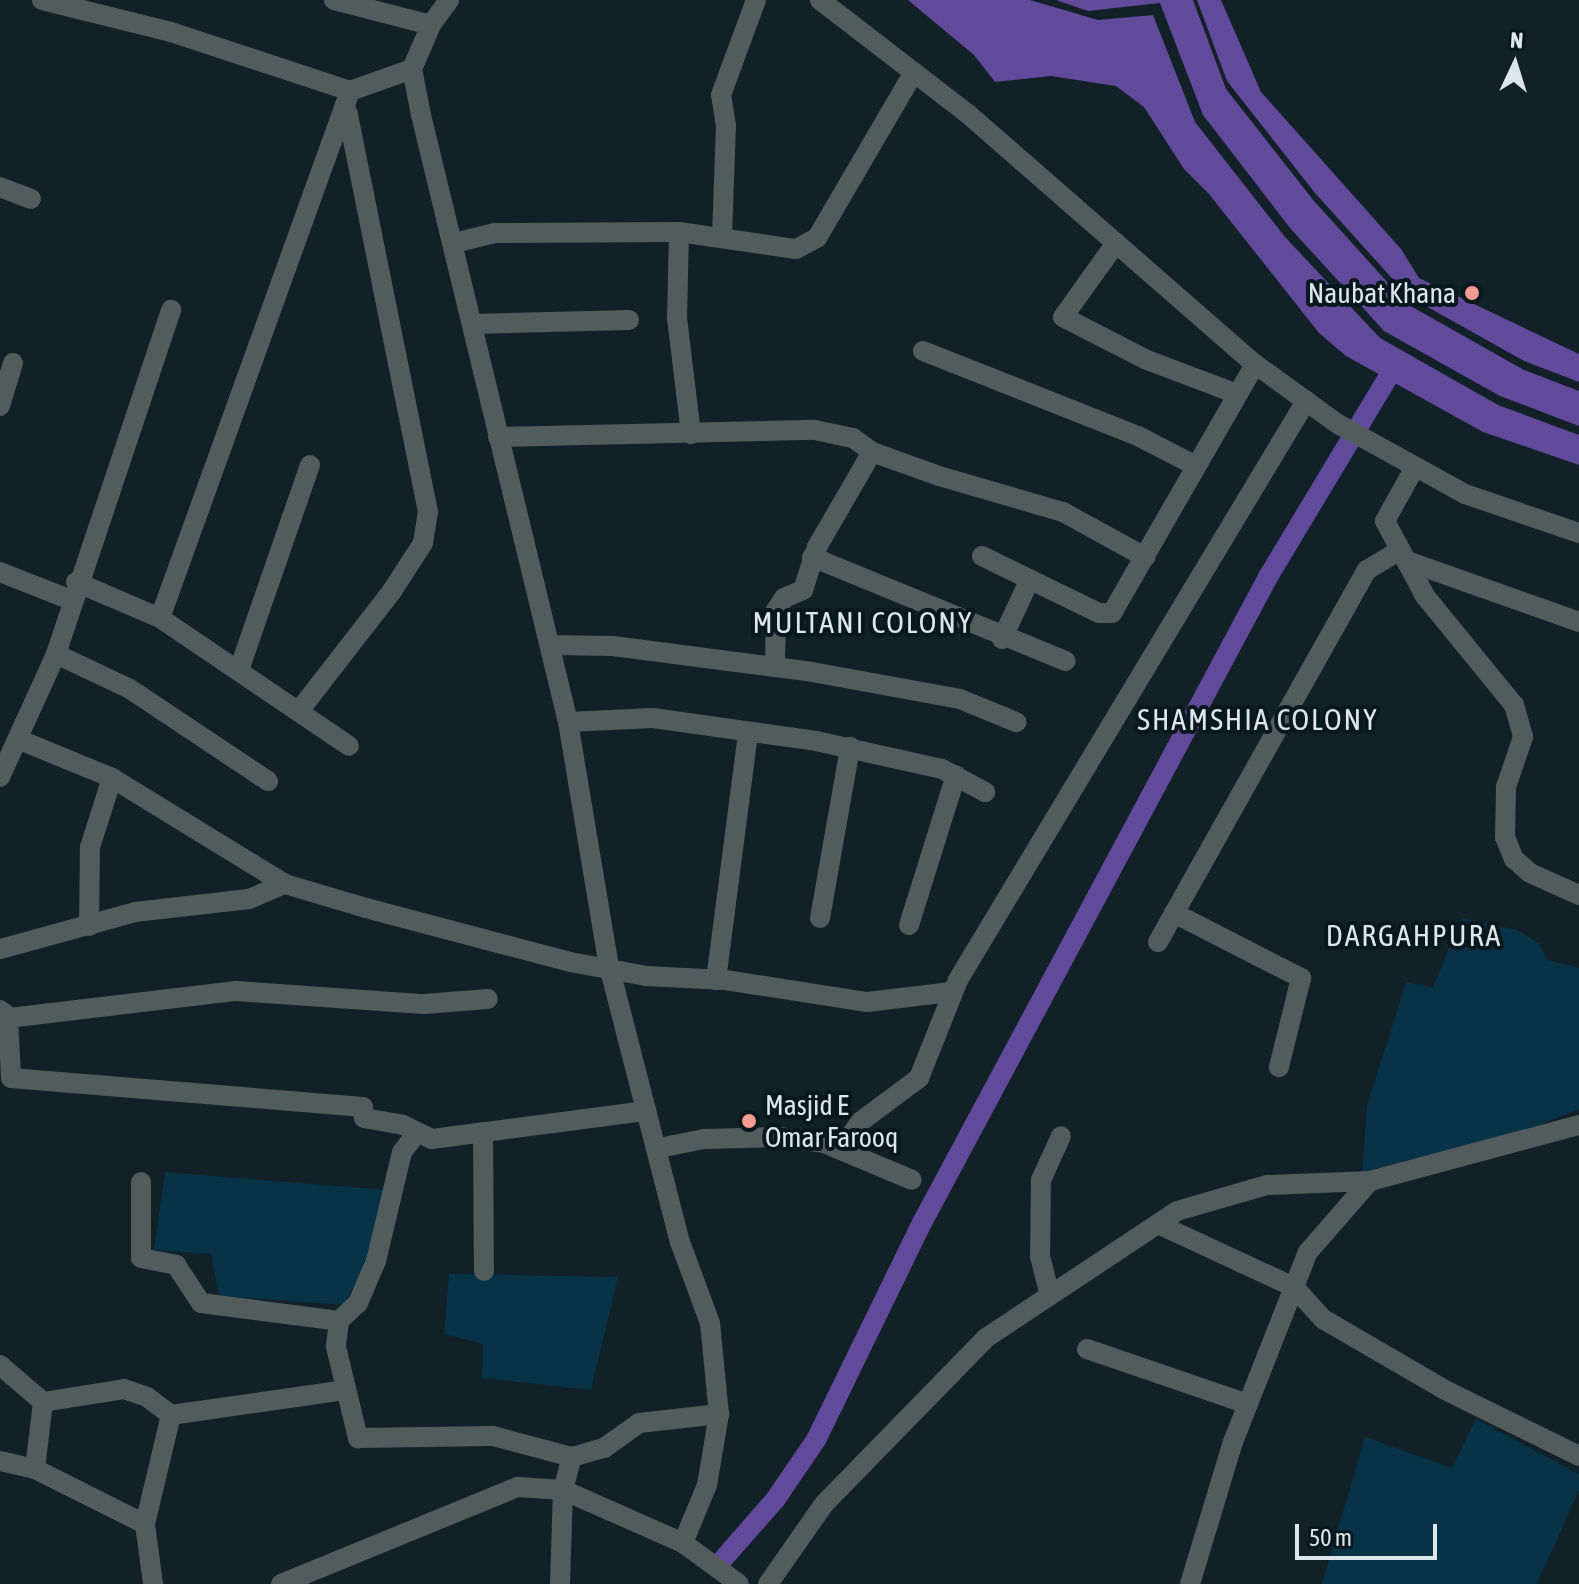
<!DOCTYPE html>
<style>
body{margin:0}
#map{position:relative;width:1579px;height:1584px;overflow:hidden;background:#122028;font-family:"Asap Condensed",sans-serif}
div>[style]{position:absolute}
.green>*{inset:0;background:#083245}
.water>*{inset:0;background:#624a9a}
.canal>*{height:20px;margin:-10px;padding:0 10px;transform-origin:10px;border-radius:10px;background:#624a9a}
.minor>*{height:20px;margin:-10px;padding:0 10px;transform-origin:10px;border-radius:10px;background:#535c5d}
.tertiary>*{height:20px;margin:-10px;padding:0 10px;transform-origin:10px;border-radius:10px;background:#535c5d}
.dots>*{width:22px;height:22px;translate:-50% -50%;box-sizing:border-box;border:4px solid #09171e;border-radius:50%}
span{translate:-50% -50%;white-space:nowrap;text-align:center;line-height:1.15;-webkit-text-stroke:8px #09171e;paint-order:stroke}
.poi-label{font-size:28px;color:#dde6eb}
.right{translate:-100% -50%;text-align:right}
.left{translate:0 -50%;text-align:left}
.neighbourhood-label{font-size:30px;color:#dde6eb;letter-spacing:2px}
.north{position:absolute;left:1475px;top:24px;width:80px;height:80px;-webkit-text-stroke:6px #09171e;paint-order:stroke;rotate:4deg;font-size:22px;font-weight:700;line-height:32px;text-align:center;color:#dde6eb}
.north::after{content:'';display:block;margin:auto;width:28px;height:36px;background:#dde6eb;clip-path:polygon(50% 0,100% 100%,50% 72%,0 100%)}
.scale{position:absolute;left:1295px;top:1524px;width:142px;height:36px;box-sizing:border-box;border:4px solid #dde6eb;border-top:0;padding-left:10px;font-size:24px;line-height:28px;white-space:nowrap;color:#dde6eb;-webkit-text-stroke:6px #09171e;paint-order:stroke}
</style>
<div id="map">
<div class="green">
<div style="clip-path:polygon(1462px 918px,1517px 930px,1538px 943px,1548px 960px,1579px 968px,1579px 1109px,1522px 1132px,1362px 1172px,1367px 1106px,1406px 982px,1433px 987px)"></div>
<div style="clip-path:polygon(165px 1172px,386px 1190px,368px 1259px,344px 1305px,219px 1296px,211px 1254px,154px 1250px)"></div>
<div style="clip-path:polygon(449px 1274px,618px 1277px,591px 1390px,482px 1378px,483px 1344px,444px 1334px)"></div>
<div style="clip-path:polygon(1476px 1419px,1579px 1474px,1579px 1490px,1537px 1584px,1322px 1584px,1365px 1437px,1452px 1468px)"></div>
</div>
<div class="water">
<div style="clip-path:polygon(908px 0,1030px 0,1098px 20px,1153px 15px,1195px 122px,1285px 237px,1380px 338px,1498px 405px,1579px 435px,1579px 465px,1483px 432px,1346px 356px,1319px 333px,1209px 194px,1184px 169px,1144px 107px,1116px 86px,1051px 76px,995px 82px,974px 55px)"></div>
<div style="clip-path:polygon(1056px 0,1193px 0,1226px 89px,1314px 201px,1407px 304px,1524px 370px,1579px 391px,1579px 426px,1500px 396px,1384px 331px,1290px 228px,1203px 115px,1160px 3px,1088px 11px)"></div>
<div style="clip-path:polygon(1197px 0,1221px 0,1261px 92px,1401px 249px,1419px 278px,1579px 354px,1579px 382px,1524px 361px,1408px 296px,1315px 193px,1227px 81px)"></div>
</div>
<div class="canal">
<div style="left:724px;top:1558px;width:77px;rotate:-48.7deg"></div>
<div style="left:775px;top:1500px;width:73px;rotate:-55.7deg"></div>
<div style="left:816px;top:1440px;width:244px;rotate:-64deg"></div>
<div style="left:923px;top:1221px;width:731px;rotate:-61.82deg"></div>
<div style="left:1268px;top:577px;width:240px;rotate:-59deg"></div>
</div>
<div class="minor">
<div style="left:42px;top:0;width:133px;rotate:13.9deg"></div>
<div style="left:171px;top:32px;width:188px;rotate:18.2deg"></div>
<div style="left:334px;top:0;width:100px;rotate:14.5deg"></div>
<div style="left:0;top:187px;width:33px;rotate:21deg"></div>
<div style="left:679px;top:232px;width:86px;rotate:91.3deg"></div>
<div style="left:677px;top:318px;width:117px;rotate:83.1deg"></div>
<div style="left:722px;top:238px;width:112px;rotate:-88deg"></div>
<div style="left:726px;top:126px;width:31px;rotate:-99deg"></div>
<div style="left:721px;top:95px;width:101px;rotate:-69.8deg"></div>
<div style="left:454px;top:243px;width:42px;rotate:-13.7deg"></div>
<div style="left:495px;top:233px;width:184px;rotate:-0.3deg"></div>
<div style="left:679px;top:232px;width:118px;rotate:8.3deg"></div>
<div style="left:796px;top:249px;width:24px;rotate:-28deg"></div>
<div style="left:817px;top:238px;width:192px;rotate:-59.7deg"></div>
<div style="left:1116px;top:243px;width:91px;rotate:125.6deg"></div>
<div style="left:1063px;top:317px;width:94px;rotate:27.1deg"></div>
<div style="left:1147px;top:360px;width:96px;rotate:20.7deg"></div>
<div style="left:472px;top:324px;width:157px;rotate:-1.5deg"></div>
<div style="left:923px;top:351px;width:231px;rotate:21.6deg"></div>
<div style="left:1138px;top:436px;width:65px;rotate:27.3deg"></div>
<div style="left:0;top:406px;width:45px;rotate:-73.2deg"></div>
<div style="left:498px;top:437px;width:317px;rotate:-1.3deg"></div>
<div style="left:815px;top:430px;width:39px;rotate:12deg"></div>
<div style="left:853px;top:438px;width:24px;rotate:36deg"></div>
<div style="left:872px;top:452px;width:71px;rotate:19.7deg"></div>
<div style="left:939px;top:476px;width:129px;rotate:16.2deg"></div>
<div style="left:1063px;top:512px;width:94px;rotate:28.8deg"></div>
<div style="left:1415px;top:467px;width:62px;rotate:119.1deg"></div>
<div style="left:1385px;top:521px;width:85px;rotate:61.9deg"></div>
<div style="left:1425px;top:596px;width:141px;rotate:50.8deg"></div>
<div style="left:1514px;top:705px;width:33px;rotate:74deg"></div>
<div style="left:1523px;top:737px;width:53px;rotate:108.8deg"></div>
<div style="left:1506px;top:787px;width:50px;rotate:91.1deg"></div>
<div style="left:1505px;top:837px;width:24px;rotate:68deg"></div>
<div style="left:1514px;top:859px;width:21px;rotate:41deg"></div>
<div style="left:1530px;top:873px;width:54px;rotate:24.2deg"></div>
<div style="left:982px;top:556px;width:130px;rotate:26deg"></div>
<div style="left:1099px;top:613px;width:13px"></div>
<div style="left:1112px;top:613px;width:287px;rotate:-60.1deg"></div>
<div style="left:812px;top:557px;width:274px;rotate:22.3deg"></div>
<div style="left:1407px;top:561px;width:182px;rotate:19.5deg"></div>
<div style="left:0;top:572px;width:76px;rotate:21.5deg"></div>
<div style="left:76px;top:582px;width:91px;rotate:23.2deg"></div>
<div style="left:160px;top:618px;width:228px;rotate:34.1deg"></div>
<div style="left:160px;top:618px;width:560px;rotate:-70.17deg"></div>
<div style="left:350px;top:91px;width:66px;rotate:-19.5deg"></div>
<div style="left:1002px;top:639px;width:66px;rotate:-65deg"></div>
<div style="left:550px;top:645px;width:63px;rotate:0.9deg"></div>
<div style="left:613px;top:646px;width:201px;rotate:7.4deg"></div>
<div style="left:812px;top:672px;width:150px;rotate:10.3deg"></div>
<div style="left:960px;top:699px;width:61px;rotate:22.3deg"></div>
<div style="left:56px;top:654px;width:82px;rotate:25.3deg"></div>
<div style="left:130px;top:689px;width:166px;rotate:33.7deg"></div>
<div style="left:775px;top:666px;width:56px;rotate:-89deg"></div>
<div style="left:776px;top:610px;width:14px;rotate:-56deg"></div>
<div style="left:784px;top:598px;width:21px;rotate:-23deg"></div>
<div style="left:803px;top:590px;width:45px;rotate:-72deg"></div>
<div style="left:817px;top:547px;width:110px;rotate:-59.9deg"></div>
<div style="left:239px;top:670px;width:217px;rotate:-70.9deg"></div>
<div style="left:299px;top:711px;width:152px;rotate:-52.2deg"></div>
<div style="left:392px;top:591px;width:57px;rotate:-57.1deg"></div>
<div style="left:423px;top:543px;width:31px;rotate:-81deg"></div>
<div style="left:428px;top:512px;width:408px;rotate:-101.4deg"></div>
<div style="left:568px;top:722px;width:85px;rotate:-2.7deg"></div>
<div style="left:653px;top:718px;width:165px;rotate:8deg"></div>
<div style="left:816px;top:741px;width:129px;rotate:12.5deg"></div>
<div style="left:942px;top:769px;width:49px;rotate:28.1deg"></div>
<div style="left:20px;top:740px;width:100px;rotate:22.4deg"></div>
<div style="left:112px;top:778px;width:203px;rotate:31.5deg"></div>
<div style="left:285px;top:884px;width:84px;rotate:16.5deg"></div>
<div style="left:366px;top:908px;width:211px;rotate:14.8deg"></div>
<div style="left:570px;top:962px;width:77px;rotate:10.4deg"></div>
<div style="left:646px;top:976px;width:79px;rotate:2.9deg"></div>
<div style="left:725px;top:980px;width:144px;rotate:8.8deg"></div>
<div style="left:867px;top:1002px;width:85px;rotate:-6.8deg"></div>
<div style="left:0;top:777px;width:135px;rotate:-65.5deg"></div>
<div style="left:56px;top:654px;width:363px;rotate:-71.5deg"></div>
<div style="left:1174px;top:913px;width:143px;rotate:27.1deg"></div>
<div style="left:1301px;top:978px;width:92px;rotate:103.9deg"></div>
<div style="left:820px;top:918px;width:174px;rotate:-80deg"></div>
<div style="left:909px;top:925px;width:157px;rotate:-72.6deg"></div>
<div style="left:89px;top:926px;width:79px;rotate:-89.3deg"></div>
<div style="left:90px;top:847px;width:72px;rotate:-72.3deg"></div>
<div style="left:1158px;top:942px;width:427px;rotate:-60.7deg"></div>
<div style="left:1367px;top:570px;width:39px;rotate:-31deg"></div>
<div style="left:0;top:949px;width:140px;rotate:-15.3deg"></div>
<div style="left:135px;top:912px;width:115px;rotate:-6.5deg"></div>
<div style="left:249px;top:899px;width:39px;rotate:-23deg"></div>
<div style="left:716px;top:980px;width:249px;rotate:-82.6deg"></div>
<div style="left:0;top:1010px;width:10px;rotate:37deg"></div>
<div style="left:8px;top:1016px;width:62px;rotate:87.2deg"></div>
<div style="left:11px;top:1078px;width:353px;rotate:4.7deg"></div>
<div style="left:363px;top:1107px;width:11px;rotate:85deg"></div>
<div style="left:364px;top:1118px;width:40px;rotate:10deg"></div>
<div style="left:403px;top:1125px;width:32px;rotate:26deg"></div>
<div style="left:432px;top:1139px;width:216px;rotate:-7.5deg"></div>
<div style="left:0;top:1019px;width:238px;rotate:-6.8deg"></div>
<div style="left:236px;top:991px;width:188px;rotate:4deg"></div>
<div style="left:424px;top:1004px;width:64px;rotate:-4.5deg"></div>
<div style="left:483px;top:1132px;width:139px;rotate:89.6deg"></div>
<div style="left:415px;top:1135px;width:21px;rotate:127deg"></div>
<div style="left:402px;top:1152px;width:112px;rotate:103.4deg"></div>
<div style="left:376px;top:1261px;width:46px;rotate:113.2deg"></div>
<div style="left:358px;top:1303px;width:26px;rotate:137deg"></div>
<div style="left:339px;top:1321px;width:26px;rotate:97deg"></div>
<div style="left:336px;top:1347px;width:94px;rotate:76.4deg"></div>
<div style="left:358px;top:1438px;width:135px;rotate:-0.8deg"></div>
<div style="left:493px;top:1436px;width:82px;rotate:14.9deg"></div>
<div style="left:572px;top:1457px;width:33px;rotate:-16deg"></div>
<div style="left:604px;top:1448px;width:43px;rotate:-35.5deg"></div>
<div style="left:639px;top:1423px;width:81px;rotate:-6.4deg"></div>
<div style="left:659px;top:1148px;width:46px;rotate:-11.3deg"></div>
<div style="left:704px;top:1139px;width:75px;rotate:-1.5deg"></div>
<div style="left:779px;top:1137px;width:45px;rotate:7.6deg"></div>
<div style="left:824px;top:1143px;width:95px;rotate:22.8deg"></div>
<div style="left:841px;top:1150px;width:34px;rotate:-56deg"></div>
<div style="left:860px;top:1122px;width:74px;rotate:-36.7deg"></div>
<div style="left:919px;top:1078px;width:105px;rotate:-68.3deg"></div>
<div style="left:958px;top:980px;width:676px;rotate:-58.99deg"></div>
<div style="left:141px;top:1182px;width:76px;rotate:90deg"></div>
<div style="left:141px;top:1258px;width:36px;rotate:11deg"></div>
<div style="left:176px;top:1265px;width:45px;rotate:56.7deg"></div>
<div style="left:201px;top:1303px;width:139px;rotate:7.4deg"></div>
<div style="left:1158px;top:1224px;width:150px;rotate:24.9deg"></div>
<div style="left:1294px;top:1287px;width:43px;rotate:47.8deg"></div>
<div style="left:1323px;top:1319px;width:141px;rotate:30.2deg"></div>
<div style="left:1445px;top:1390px;width:149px;rotate:26.2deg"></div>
<div style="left:1049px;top:1292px;width:36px;rotate:-104deg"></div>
<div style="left:1040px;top:1257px;width:77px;rotate:-89.3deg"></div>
<div style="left:1041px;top:1180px;width:48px;rotate:-65.6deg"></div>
<div style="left:1087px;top:1349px;width:170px;rotate:18.9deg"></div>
<div style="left:0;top:1365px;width:57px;rotate:40.7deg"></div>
<div style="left:43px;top:1402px;width:67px;rotate:96.8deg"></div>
<div style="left:43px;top:1402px;width:82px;rotate:-9.1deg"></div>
<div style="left:124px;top:1389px;width:24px;rotate:19deg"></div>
<div style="left:147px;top:1397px;width:30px;rotate:37deg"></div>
<div style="left:171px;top:1415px;width:175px;rotate:-8.2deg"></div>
<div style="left:0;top:1461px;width:36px;rotate:13deg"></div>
<div style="left:35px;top:1469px;width:123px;rotate:26.6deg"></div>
<div style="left:145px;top:1524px;width:61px;rotate:82.4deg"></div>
<div style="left:145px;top:1524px;width:112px;rotate:-76.6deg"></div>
<div style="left:560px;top:1584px;width:94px;rotate:-88.2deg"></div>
<div style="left:563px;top:1490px;width:34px;rotate:-75deg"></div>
<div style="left:1190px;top:1584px;width:148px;rotate:-73.2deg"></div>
<div style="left:1233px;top:1442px;width:204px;rotate:-68.5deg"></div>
<div style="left:1308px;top:1252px;width:94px;rotate:-48.9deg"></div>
</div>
<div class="tertiary">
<div style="left:449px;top:0;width:31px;rotate:126deg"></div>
<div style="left:431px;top:25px;width:48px;rotate:113.4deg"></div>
<div style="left:412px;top:69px;width:47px;rotate:78.9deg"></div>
<div style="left:421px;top:115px;width:625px;rotate:76.39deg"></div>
<div style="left:568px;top:722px;width:247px;rotate:80.5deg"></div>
<div style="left:609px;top:966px;width:285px;rotate:75.6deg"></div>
<div style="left:680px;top:1242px;width:86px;rotate:69.7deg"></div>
<div style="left:710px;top:1323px;width:91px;rotate:84.4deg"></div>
<div style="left:719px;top:1414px;width:72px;rotate:99.6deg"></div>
<div style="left:707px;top:1485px;width:63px;rotate:112.5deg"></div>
<div style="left:820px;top:0;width:187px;rotate:37.6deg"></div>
<div style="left:968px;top:114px;width:381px;rotate:41.1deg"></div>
<div style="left:1255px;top:364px;width:102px;rotate:35.9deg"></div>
<div style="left:1338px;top:424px;width:145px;rotate:28.9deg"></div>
<div style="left:1465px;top:494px;width:120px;rotate:18.9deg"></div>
<div style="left:281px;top:1584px;width:256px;rotate:-22.3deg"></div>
<div style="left:518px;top:1487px;width:45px;rotate:3.8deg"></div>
<div style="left:563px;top:1490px;width:131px;rotate:23.8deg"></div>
<div style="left:683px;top:1543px;width:69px;rotate:36.2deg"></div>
<div style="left:768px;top:1584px;width:98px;rotate:-55deg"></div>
<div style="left:824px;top:1504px;width:232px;rotate:-45.7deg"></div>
<div style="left:986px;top:1338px;width:229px;rotate:-33.6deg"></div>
<div style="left:1177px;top:1211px;width:94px;rotate:-16.1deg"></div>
<div style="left:1267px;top:1185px;width:103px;rotate:-2.2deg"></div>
<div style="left:1370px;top:1181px;width:216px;rotate:-15deg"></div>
</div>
<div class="dots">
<div style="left:1472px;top:293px;background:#f59c91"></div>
<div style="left:749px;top:1121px;background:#f59c91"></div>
</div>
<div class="poi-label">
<span class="right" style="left:1456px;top:293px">Naubat Khana</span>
<span class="left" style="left:765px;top:1121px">Masjid E<br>Omar Farooq</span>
</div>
<div class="neighbourhood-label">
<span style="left:863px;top:622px">MULTANI COLONY</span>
<span style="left:1258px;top:719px">SHAMSHIA COLONY</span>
<span style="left:1414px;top:935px">DARGAHPURA</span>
</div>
<div class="north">N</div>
<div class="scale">50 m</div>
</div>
